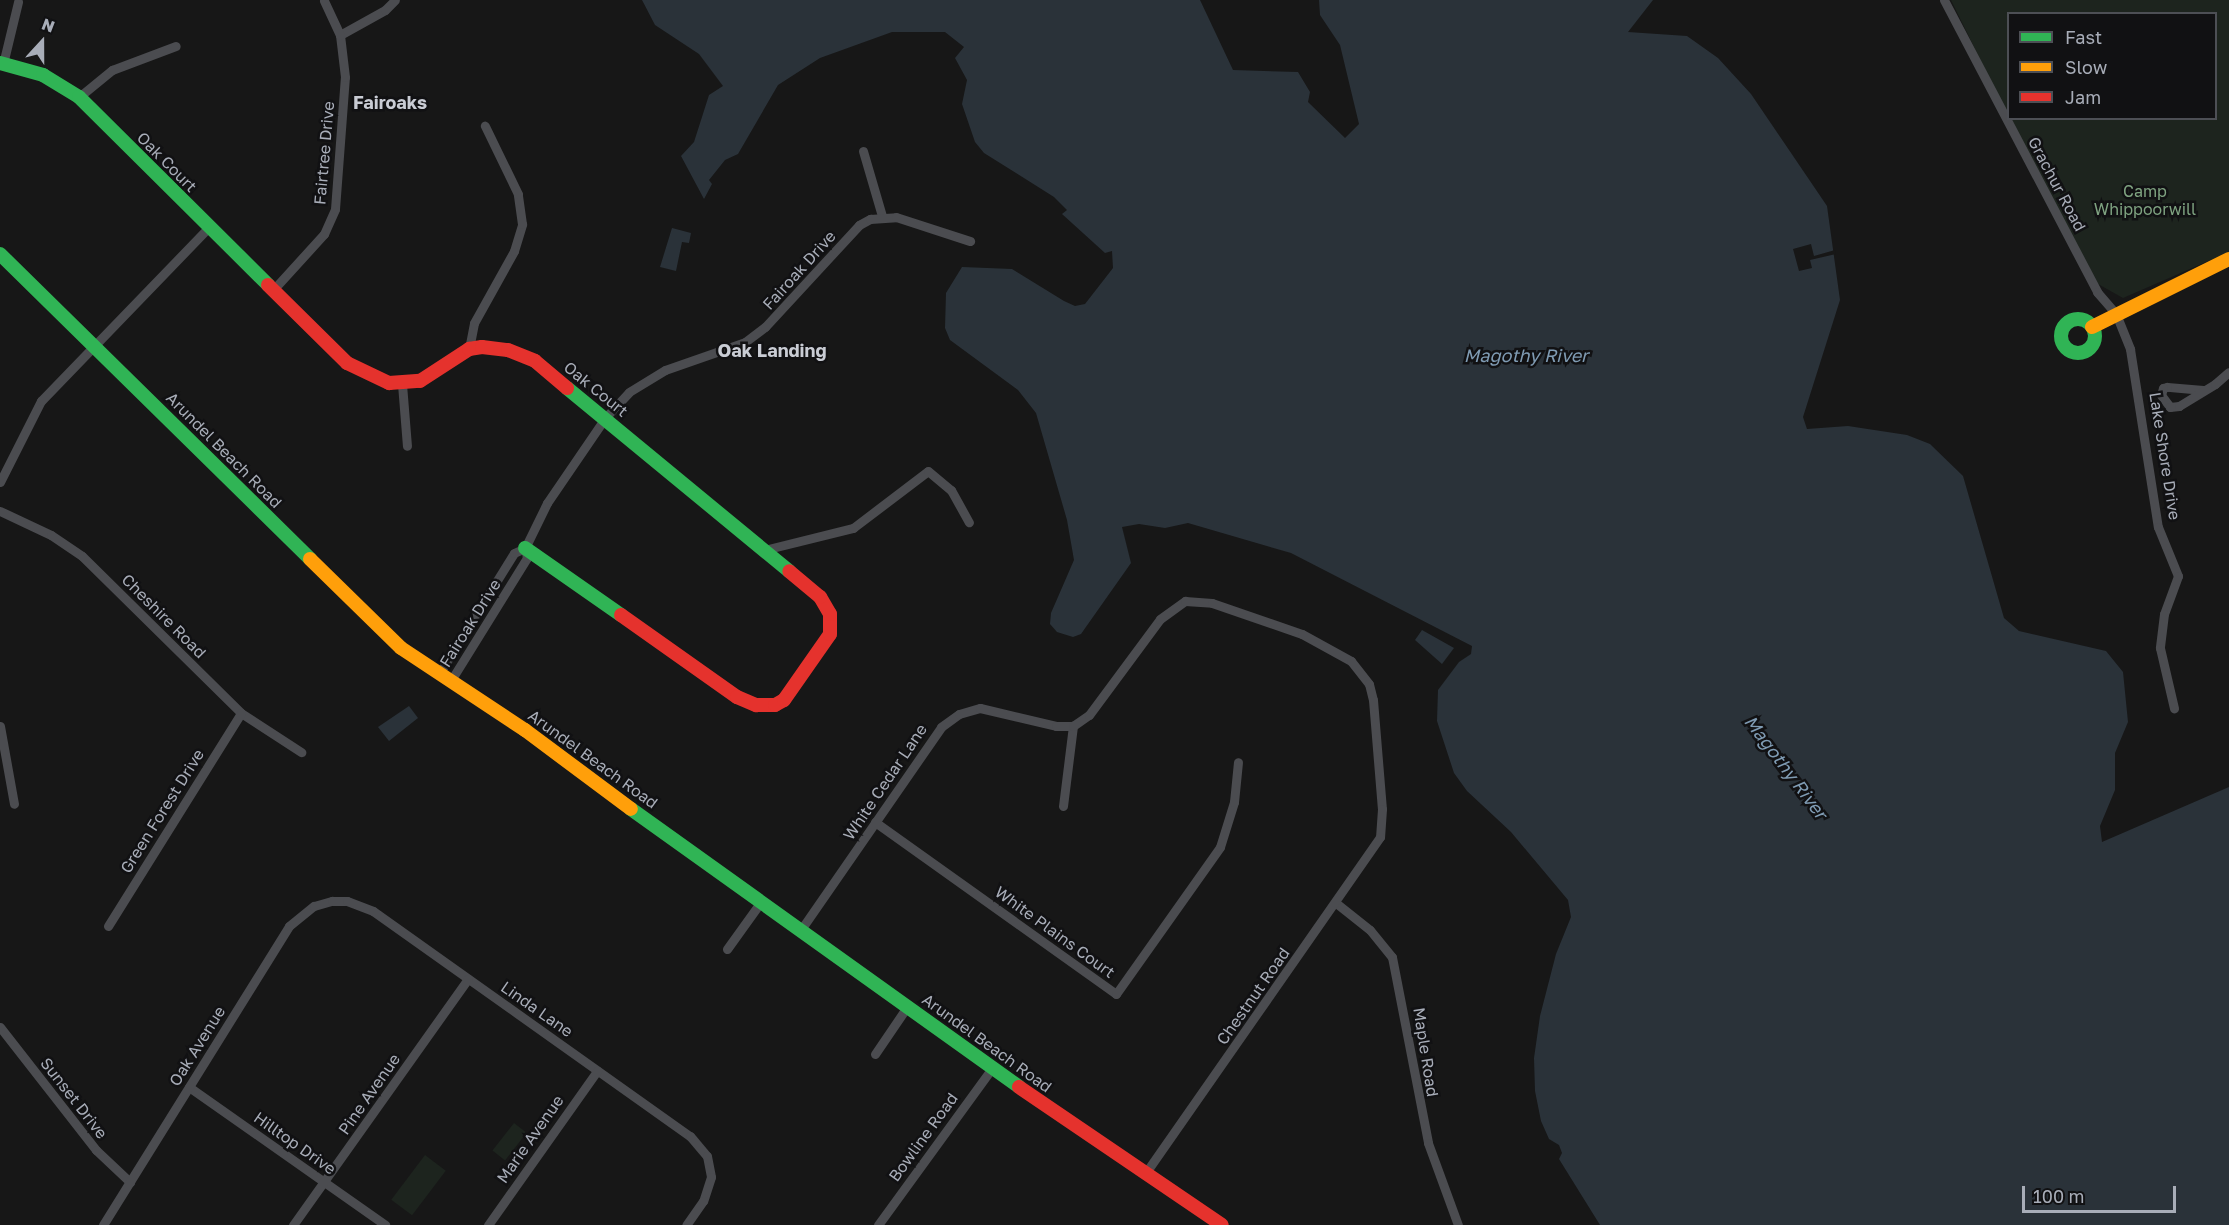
<!DOCTYPE html>
<style>
body{margin:0}
#map{position:relative;width:2229px;height:1225px;overflow:hidden;background:#171717;font-family:"Golos Text",sans-serif}
div>[style]{position:absolute}
.green>*{inset:0;background:#1d241e;transform-origin:0 0}
.water>*{inset:0;background:#2a3239}
.pier>*{inset:0;background:#171717}
.street>*{height:9px;margin:-4.5px;padding:0 4.5px;transform-origin:4.5px;border-radius:4.5px;background:#4b4c50}
.fast>*{height:14px;margin:-7px;padding:0 7px;transform-origin:7px;border-radius:7px;background:#30b455}
.fast>.ring{margin:-7px;padding:0;box-sizing:content-box;background:none;border:14px solid #30b455;border-radius:50%}
.slow>*{height:14px;margin:-7px;padding:0 7px;transform-origin:7px;border-radius:7px;background:#ff9f0a}
.jam>*{height:14px;margin:-7px;padding:0 7px;transform-origin:7px;border-radius:7px;background:#e5322d}
span{translate:-50% -50%;white-space:nowrap;text-align:center;line-height:1.15;-webkit-text-stroke:5px #111113;paint-order:stroke}
.street-label{font-size:16px;color:#a8adb8}
.park-label{font-size:16px;color:#7fa381}
.neighbourhood-label{font-size:18px;color:#c9ccd4;font-weight:700}
.water-label{font-size:18px;color:#7f9bb3;font-style:italic}
.legend{position:absolute;left:2007px;top:12px;width:210px;height:108px;box-sizing:border-box;background:#111113;border:2px solid #4d4f55;margin:0;padding:8px 10px;list-style:none;font-size:18px;color:#a8adb8}
.legend li{display:flex;align-items:center;gap:12px;height:30px}
.legend b{width:30px;border:2px solid #4d4f55}
.north{position:absolute;left:12px;top:12px;width:60px;height:60px;-webkit-text-stroke:4px #111113;paint-order:stroke;rotate:21deg;font-size:16px;font-weight:700;line-height:24px;text-align:center;color:#a8adb8}
.north::after{content:'';display:block;margin:auto;width:21px;height:27px;background:#a8adb8;clip-path:polygon(50% 0,100% 100%,50% 72%,0 100%)}
.scale{position:absolute;left:2022px;top:1186px;width:154px;height:27px;box-sizing:border-box;border:3px solid #a8adb8;border-top:0;padding-left:8px;font-size:18px;line-height:21px;white-space:nowrap;color:#a8adb8;-webkit-text-stroke:4px #111113;paint-order:stroke}
</style>
<div id="map">
<div class="green">
<div style="clip-path:polygon(1951px 0,2229px 0,2229px 252px,2123px 298px,2098px 284px,2010px 119px,2216px 118px,2216px 14px,2008px 14px,2008px 116px)"></div>
<div style="left:514px;top:1123px;width:16px;height:35px;rotate:38deg"></div>
<div style="left:425px;top:1155px;width:26px;height:56px;rotate:37deg"></div>
</div>
<div class="water">
<div style="clip-path:polygon(642px 0,1200px 0,1233px 70px,1298px 72px,1310px 92px,1308px 102px,1345px 138px,1359px 124px,1340px 45px,1320px 15px,1319px 0,1653px 0,1628px 32px,1687px 36px,1718px 58px,1751px 94px,1827px 206px,1840px 300px,1803px 417px,1807px 429px,1848px 426px,1907px 435px,1930px 444px,1963px 476px,2004px 618px,2019px 631px,2106px 651px,2123px 672px,2128px 722px,2115px 753px,2115px 790px,2100px 826px,2102px 842px,2229px 787px,2229px 1225px,1600px 1225px,1559px 1159px,1562px 1153px,1559px 1145px,1549px 1139px,1541px 1121px,1535px 1091px,1534px 1058px,1540px 1016px,1556px 954px,1571px 917px,1568px 900px,1511px 832px,1467px 791px,1454px 773px,1437px 721px,1438px 690px,1459px 662px,1471px 654px,1472px 646px,1291px 553px,1188px 523px,1165px 528px,1139px 524px,1122px 527px,1131px 563px,1081px 634px,1073px 637px,1057px 632px,1050px 624px,1051px 613px,1074px 560px,1067px 520px,1036px 413px,1018px 390px,950px 340px,945px 328px,946px 293px,962px 267px,1012px 269px,1064px 301px,1075px 306px,1085px 304px,1113px 268px,1112px 251px,1105px 253px,1062px 214px,1067px 210px,1054px 197px,984px 153px,975px 142px,962px 104px,967px 80px,955px 58px,964px 47px,945px 32px,892px 32px,820px 58px,778px 85px,738px 154px,725px 160px,709px 180px,712px 184px,704px 199px,681px 156px,694px 142px,709px 95px,723px 86px,699px 54px,655px 25px)"></div>
<div style="clip-path:polygon(672px 228px,691px 233px,689px 243px,682px 242px,676px 271px,660px 267px)"></div>
<div style="clip-path:polygon(1422px 630px,1454px 648px,1442px 664px,1415px 640px)"></div>
<div style="clip-path:polygon(409px 706px,418px 718px,389px 741px,378px 727px)"></div>
</div>
<div class="pier">
<div style="clip-path:polygon(1811px 244px,1814px 256px,1835px 250px,1836px 254px,1810px 260px,1812px 268px,1799px 271px,1793px 249px)"></div>
</div>
<div class="street">
<div style="left:1944px;top:0;width:330px;rotate:62.3deg"></div>
<div style="left:2097px;top:292px;width:29px;rotate:49deg"></div>
<div style="left:2116px;top:314px;width:38px;rotate:68deg"></div>
<div style="left:2130px;top:349px;width:180px;rotate:81.1deg"></div>
<div style="left:2158px;top:527px;width:53px;rotate:67.8deg"></div>
<div style="left:2178px;top:576px;width:40px;rotate:110.2deg"></div>
<div style="left:2164px;top:614px;width:34px;rotate:97deg"></div>
<div style="left:2160px;top:648px;width:62px;rotate:76.9deg"></div>
<div style="left:340px;top:35px;width:51px;rotate:-29.1deg"></div>
<div style="left:385px;top:10px;width:14px;rotate:-45deg"></div>
<div style="left:3px;top:64px;width:64px;rotate:-76.4deg"></div>
<div style="left:79px;top:97px;width:43px;rotate:-39.3deg"></div>
<div style="left:112px;top:70px;width:68px;rotate:-20.6deg"></div>
<div style="left:863px;top:151px;width:68px;rotate:73.7deg"></div>
<div style="left:273px;top:290px;width:76px;rotate:-47.7deg"></div>
<div style="left:324px;top:234px;width:27px;rotate:-66deg"></div>
<div style="left:335px;top:209px;width:132px;rotate:-85.7deg"></div>
<div style="left:345px;top:77px;width:42px;rotate:-96.8deg"></div>
<div style="left:340px;top:35px;width:38px;rotate:-115deg"></div>
<div style="left:469px;top:349px;width:26px;rotate:-79deg"></div>
<div style="left:474px;top:323px;width:82px;rotate:-60.9deg"></div>
<div style="left:514px;top:251px;width:28px;rotate:-73deg"></div>
<div style="left:522px;top:224px;width:30px;rotate:-98deg"></div>
<div style="left:518px;top:194px;width:76px;rotate:-115.9deg"></div>
<div style="left:402px;top:384px;width:62px;rotate:85.4deg"></div>
<div style="left:2203px;top:390px;width:36px;rotate:-175deg"></div>
<div style="left:2167px;top:387px;width:4px;rotate:166deg"></div>
<div style="left:2163px;top:388px;width:7px;rotate:106deg"></div>
<div style="left:2161px;top:395px;width:15px;rotate:53deg"></div>
<div style="left:2170px;top:407px;width:9px;rotate:-6deg"></div>
<div style="left:2179px;top:406px;width:42px;rotate:-31.4deg"></div>
<div style="left:2215px;top:384px;width:18px;rotate:-41deg"></div>
<div style="left:0;top:482px;width:91px;rotate:-63.2deg"></div>
<div style="left:41px;top:401px;width:242px;rotate:-46deg"></div>
<div style="left:0;top:511px;width:56px;rotate:25.2deg"></div>
<div style="left:51px;top:535px;width:37px;rotate:34deg"></div>
<div style="left:82px;top:556px;width:223px;rotate:44.6deg"></div>
<div style="left:241px;top:713px;width:72px;rotate:33deg"></div>
<div style="left:764px;top:550px;width:92px;rotate:-13.9deg"></div>
<div style="left:853px;top:528px;width:94px;rotate:-37.2deg"></div>
<div style="left:928px;top:471px;width:30px;rotate:40deg"></div>
<div style="left:951px;top:490px;width:37px;rotate:61deg"></div>
<div style="left:439px;top:674px;width:142px;rotate:-58.2deg"></div>
<div style="left:514px;top:553px;width:12px;rotate:-24deg"></div>
<div style="left:525px;top:548px;width:50px;rotate:-63.9deg"></div>
<div style="left:547px;top:503px;width:103px;rotate:-55.7deg"></div>
<div style="left:605px;top:418px;width:35px;rotate:-47deg"></div>
<div style="left:629px;top:392px;width:42px;rotate:-31.4deg"></div>
<div style="left:665px;top:370px;width:85px;rotate:-19.3deg"></div>
<div style="left:745px;top:342px;width:25px;rotate:-37deg"></div>
<div style="left:765px;top:327px;width:139px;rotate:-47.3deg"></div>
<div style="left:859px;top:225px;width:13px;rotate:-29deg"></div>
<div style="left:870px;top:219px;width:26px;rotate:-4deg"></div>
<div style="left:896px;top:217px;width:78px;rotate:18deg"></div>
<div style="left:450px;top:682px;width:146px;rotate:-58.2deg"></div>
<div style="left:527px;top:558px;width:10px;rotate:-101deg"></div>
<div style="left:0;top:726px;width:79px;rotate:79.8deg"></div>
<div style="left:1063px;top:806px;width:81px;rotate:-82.9deg"></div>
<div style="left:875px;top:822px;width:296px;rotate:35.5deg"></div>
<div style="left:1116px;top:994px;width:180px;rotate:-54.7deg"></div>
<div style="left:1220px;top:847px;width:47px;rotate:-72.7deg"></div>
<div style="left:1234px;top:802px;width:40px;rotate:-84.3deg"></div>
<div style="left:1336px;top:903px;width:43px;rotate:38.5deg"></div>
<div style="left:1370px;top:930px;width:35px;rotate:51deg"></div>
<div style="left:1392px;top:957px;width:189px;rotate:79deg"></div>
<div style="left:1428px;top:1143px;width:87px;rotate:69.9deg"></div>
<div style="left:108px;top:926px;width:251px;rotate:-58deg"></div>
<div style="left:800px;top:931px;width:248px;rotate:-55.3deg"></div>
<div style="left:941px;top:727px;width:22px;rotate:-36deg"></div>
<div style="left:959px;top:714px;width:22px;rotate:-16deg"></div>
<div style="left:980px;top:708px;width:78px;rotate:13.3deg"></div>
<div style="left:1056px;top:726px;width:17px"></div>
<div style="left:1073px;top:726px;width:19px;rotate:-35deg"></div>
<div style="left:1089px;top:715px;width:119px;rotate:-53.5deg"></div>
<div style="left:1160px;top:619px;width:31px;rotate:-36deg"></div>
<div style="left:1185px;top:601px;width:27px;rotate:4deg"></div>
<div style="left:1212px;top:603px;width:95px;rotate:19deg"></div>
<div style="left:1302px;top:634px;width:56px;rotate:28.9deg"></div>
<div style="left:1351px;top:661px;width:29px;rotate:52deg"></div>
<div style="left:1369px;top:684px;width:16px;rotate:76deg"></div>
<div style="left:1373px;top:700px;width:109px;rotate:85.3deg"></div>
<div style="left:1382px;top:809px;width:28px;rotate:94deg"></div>
<div style="left:1380px;top:837px;width:409px;rotate:124.9deg"></div>
<div style="left:727px;top:949px;width:57px;rotate:-54.3deg"></div>
<div style="left:0;top:1027px;width:156px;rotate:52deg"></div>
<div style="left:96px;top:1150px;width:47px;rotate:43.3deg"></div>
<div style="left:875px;top:1054px;width:57px;rotate:-55.8deg"></div>
<div style="left:189px;top:1087px;width:240px;rotate:35.1deg"></div>
<div style="left:103px;top:1225px;width:352px;rotate:-58.1deg"></div>
<div style="left:289px;top:926px;width:32px;rotate:-39deg"></div>
<div style="left:314px;top:906px;width:19px;rotate:-16deg"></div>
<div style="left:332px;top:901px;width:15px"></div>
<div style="left:347px;top:901px;width:28px;rotate:21deg"></div>
<div style="left:373px;top:911px;width:389px;rotate:35.4deg"></div>
<div style="left:690px;top:1136px;width:26px;rotate:50deg"></div>
<div style="left:707px;top:1156px;width:21px;rotate:79deg"></div>
<div style="left:711px;top:1177px;width:25px;rotate:108deg"></div>
<div style="left:703px;top:1201px;width:29px;rotate:125deg"></div>
<div style="left:293px;top:1225px;width:302px;rotate:-54.6deg"></div>
<div style="left:488px;top:1225px;width:189px;rotate:-54.7deg"></div>
<div style="left:878px;top:1225px;width:194px;rotate:-54deg"></div>
</div>
<div class="fast">
<div style="left:0;top:63px;width:45px;rotate:15.6deg"></div>
<div style="left:43px;top:75px;width:42px;rotate:31.4deg"></div>
<div style="left:79px;top:97px;width:267px;rotate:44.8deg"></div>
<div style="left:0;top:254px;width:435px;rotate:44.5deg"></div>
<div class="ring" style="left:2061px;top:319px;width:20px;height:20px"></div>
<div style="left:567px;top:388px;width:288px;rotate:39.5deg"></div>
<div style="left:525px;top:548px;width:117px;rotate:34.9deg"></div>
<div style="left:631px;top:809px;width:477px;rotate:35.6deg"></div>
</div>
<div class="slow">
<div style="left:2092px;top:327px;width:153px;rotate:-26.4deg"></div>
<div style="left:310px;top:559px;width:127px;rotate:44.4deg"></div>
<div style="left:401px;top:648px;width:149px;rotate:33.5deg"></div>
<div style="left:525px;top:730px;width:132px;rotate:36.7deg"></div>
</div>
<div class="jam">
<div style="left:268px;top:285px;width:111px;rotate:44.6deg"></div>
<div style="left:347px;top:363px;width:47px;rotate:25.5deg"></div>
<div style="left:389px;top:383px;width:31px;rotate:-4deg"></div>
<div style="left:420px;top:381px;width:59px;rotate:-33.1deg"></div>
<div style="left:469px;top:349px;width:13px;rotate:-9deg"></div>
<div style="left:482px;top:347px;width:26px;rotate:7deg"></div>
<div style="left:508px;top:350px;width:29px;rotate:22deg"></div>
<div style="left:535px;top:361px;width:42px;rotate:40.2deg"></div>
<div style="left:621px;top:615px;width:142px;rotate:35.3deg"></div>
<div style="left:737px;top:697px;width:21px;rotate:23deg"></div>
<div style="left:756px;top:705px;width:19px"></div>
<div style="left:775px;top:705px;width:10px;rotate:-29deg"></div>
<div style="left:784px;top:700px;width:80px;rotate:-55.1deg"></div>
<div style="left:830px;top:634px;width:20px;rotate:-90deg"></div>
<div style="left:830px;top:614px;width:20px;rotate:-120deg"></div>
<div style="left:820px;top:597px;width:40px;rotate:-140deg"></div>
<div style="left:1019px;top:1087px;width:245px;rotate:34.2deg"></div>
</div>
<div class="street-label">
<span style="left:324px;top:153px;rotate:-85deg">Fairtree Drive</span>
<span style="left:167px;top:162px;rotate:45deg">Oak Court</span>
<span style="left:2057px;top:184px;rotate:62deg">Grachur Road</span>
<span style="left:799px;top:270px;rotate:-48deg">Fairoak Drive</span>
<span style="left:596px;top:389px;rotate:39deg">Oak Court</span>
<span style="left:224px;top:450px;rotate:45deg">Arundel Beach Road</span>
<span style="left:2165px;top:456px;rotate:81deg">Lake Shore Drive</span>
<span style="left:164px;top:616px;rotate:45deg">Cheshire Road</span>
<span style="left:470px;top:623px;rotate:-58deg">Fairoak Drive</span>
<span style="left:593px;top:759px;rotate:36deg">Arundel Beach Road</span>
<span style="left:885px;top:782px;rotate:-56deg">White Cedar Lane</span>
<span style="left:162px;top:811px;rotate:-58deg">Green Forest Drive</span>
<span style="left:1055px;top:932px;rotate:36deg">White Plains Court</span>
<span style="left:1253px;top:996px;rotate:-55deg">Chestnut Road</span>
<span style="left:537px;top:1009px;rotate:35deg">Linda Lane</span>
<span style="left:987px;top:1043px;rotate:36deg">Arundel Beach Road</span>
<span style="left:197px;top:1046px;rotate:-58deg">Oak Avenue</span>
<span style="left:1426px;top:1052px;rotate:81deg">Maple Road</span>
<span style="left:369px;top:1094px;rotate:-55deg">Pine Avenue</span>
<span style="left:74px;top:1098px;rotate:52deg">Sunset Drive</span>
<span style="left:923px;top:1137px;rotate:-54deg">Bowline Road</span>
<span style="left:530px;top:1139px;rotate:-55deg">Marie Avenue</span>
<span style="left:295px;top:1143px;rotate:35deg">Hilltop Drive</span>
</div>
<div class="park-label">
<span style="left:2145px;top:200px">Camp<br>Whippoorwill</span>
</div>
<div class="neighbourhood-label">
<span style="left:390px;top:102px">Fairoaks</span>
<span style="left:772px;top:350px">Oak Landing</span>
</div>
<div class="water-label">
<span style="left:1526px;top:355px">Magothy River</span>
<span style="left:1786px;top:767px;rotate:53deg">Magothy River</span>
</div>
<ul class="legend">
<li><b style="height:8px;background:#30b455"></b>Fast</li>
<li><b style="height:8px;background:#ff9f0a"></b>Slow</li>
<li><b style="height:8px;background:#e5322d"></b>Jam</li>
</ul>
<div class="north">N</div>
<div class="scale">100 m</div>
</div>
